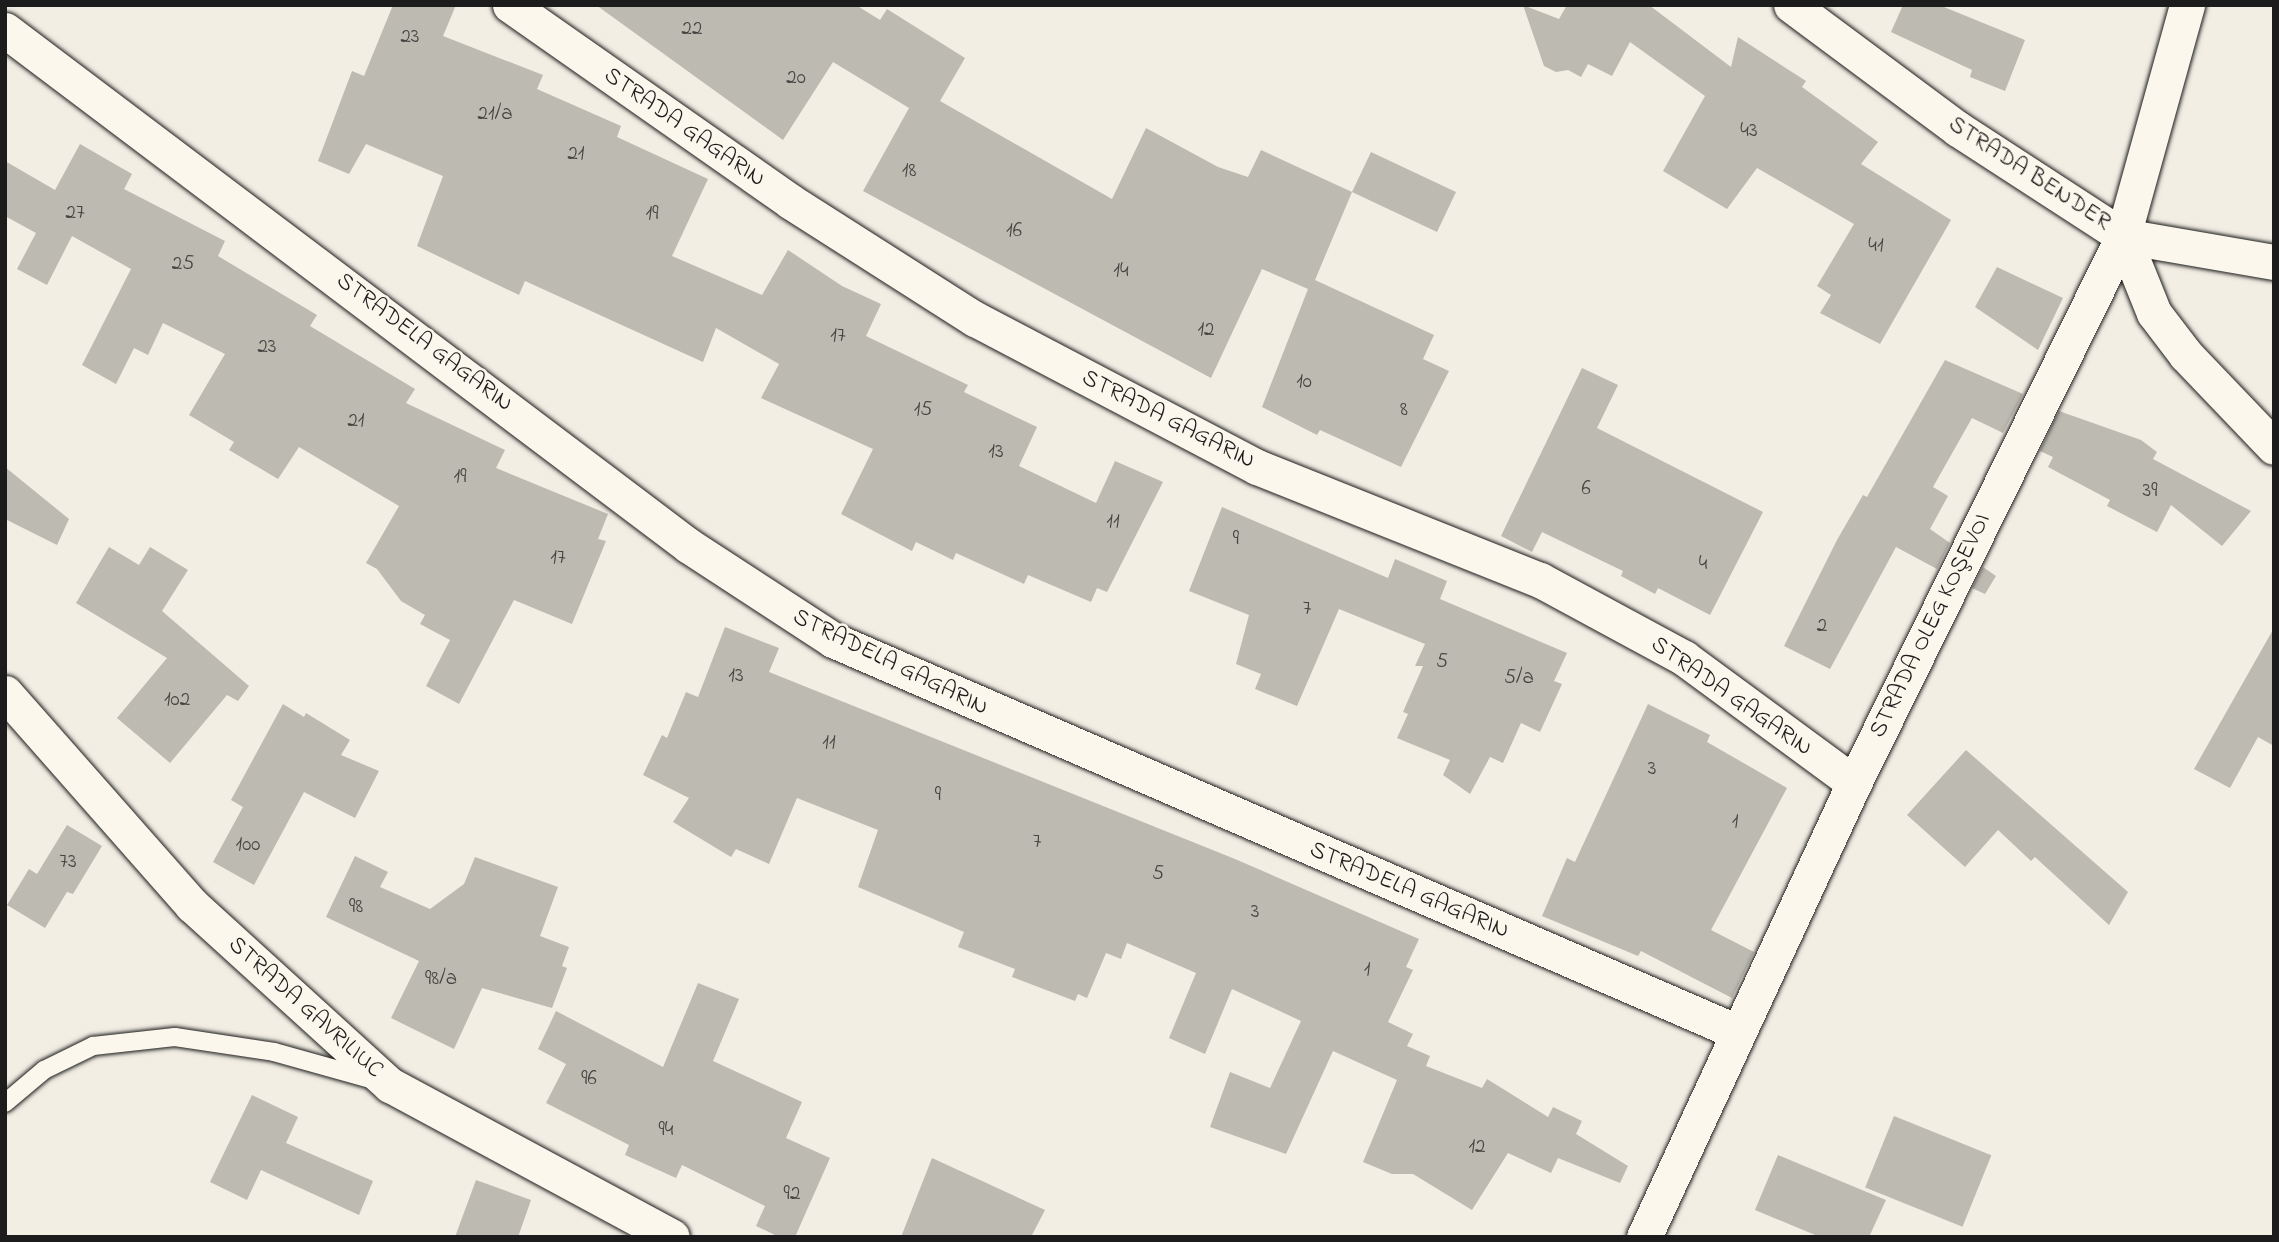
<!DOCTYPE html>
<meta charset="utf-8">
<style>
body{margin:0}
#map{position:relative;width:2279px;height:1242px;overflow:hidden;background:#f2eee4;font-family:"Indie Flower",sans-serif}
div>[style]{position:absolute}
.building>*{inset:0;background:#bdbab1;transform-origin:0 0}
.roads{filter:drop-shadow(0 0 2px #1c1c1c) drop-shadow(0 0 2px #1c1c1c)}
.service>*{height:18px;margin:-9px;padding:0 9px;transform-origin:9px;border-radius:9px;background:#fbf7ec}
.minor>*{height:35px;margin:-17.5px;padding:0 17.5px;transform-origin:17.5px;border-radius:17.5px;background:#fbf7ec}
span{translate:-50% -50%;white-space:nowrap;text-align:center;line-height:1.15;-webkit-text-stroke:5px #fbf7ec;paint-order:stroke}
.number-label{font-size:21px;color:#444441}
.number-label span{-webkit-text-stroke-width:0}
.street-label{font-size:24px;color:#1c1c1c}
.frame{position:absolute;inset:0;border:7px solid #1c1c1c;pointer-events:none}
</style>
<div id="map">
<div class="building">
<div style="clip-path:polygon(393px 5px,456px 5px,443px 36px,543px 75px,537px 89px,621px 126px,617px 137px,708px 179px,672px 256px,762px 295px,788px 250px,842px 286px,881px 304px,866px 336px,968px 385px,964px 392px,1037px 427px,1019px 466px,1096px 503px,1115px 461px,1163px 482px,1107px 592px,1097px 588px,1091px 602px,1028px 575px,1024px 584px,956px 553px,953px 560px,916px 542px,912px 551px,841px 514px,873px 449px,761px 398px,779px 364px,716px 328px,703px 362px,525px 281px,519px 295px,417px 246px,443px 176px,366px 144px,349px 174px,318px 161px,352px 71px,364px 76px)"></div>
<div style="clip-path:polygon(596px 5px,856px 5px,880px 20px,887px 9px,965px 58px,940px 101px,1112px 199px,1146px 128px,1218px 167px,1248px 177px,1261px 150px,1352px 192px,1371px 152px,1456px 192px,1437px 232px,1352px 192px,1315px 280px,1434px 335px,1423px 359px,1449px 371px,1401px 467px,1320px 430px,1317px 435px,1262px 407px,1308px 289px,1262px 269px,1211px 378px,863px 191px,909px 108px,833px 62px,783px 140px)"></div>
<div style="clip-path:polygon(1523px 5px,1559px 19px,1567px 5px,1649px 5px,1731px 67px,1738px 37px,1806px 81px,1802px 87px,1878px 142px,1861px 164px,1951px 220px,1880px 344px,1820px 313px,1831px 295px,1817px 286px,1854px 224px,1757px 168px,1727px 209px,1663px 171px,1705px 96px,1630px 42px,1612px 76px,1588px 64px,1581px 77px,1568px 70px,1556px 72px,1544px 66px)"></div>
<div style="clip-path:polygon(1903px 5px,1939px 5px,2025px 40px,2005px 91px,1970px 77px,1972px 70px,1891px 32px)"></div>
<div style="clip-path:polygon(80px 144px,132px 174px,124px 189px,225px 241px,218px 256px,317px 315px,310px 326px,415px 389px,406px 403px,505px 450px,496px 468px,608px 514px,598px 539px,606px 541px,572px 624px,514px 600px,459px 704px,426px 686px,450px 640px,420px 624px,425px 615px,401px 601px,377px 569px,366px 563px,399px 506px,299px 447px,278px 479px,229px 450px,234px 442px,189px 415px,225px 354px,163px 323px,148px 355px,134px 348px,116px 384px,82px 365px,131px 269px,72px 236px,47px 285px,17px 269px,36px 233px,5px 216px,5px 161px,55px 190px)"></div>
<div style="clip-path:polygon(1997px 267px,2063px 298px,2038px 350px,1975px 307px)"></div>
<div style="clip-path:polygon(1945px 360px,2023px 394px,2003px 433px,1972px 418px,1933px 487px,1948px 496px,1930px 529px,1950px 543px,1937px 569px,1896px 547px,1830px 669px,1784px 646px,1837px 540px,1863px 495px,1867px 497px)"></div>
<div style="clip-path:polygon(1582px 368px,1618px 385px,1597px 428px,1763px 512px,1710px 615px,1658px 588px,1655px 594px,1621px 576px,1623px 571px,1542px 532px,1532px 552px,1501px 536px)"></div>
<div style="clip-path:polygon(2059px 411px,2141px 440px,2157px 452px,2153px 459px,2251px 511px,2222px 546px,2171px 505px,2157px 532px,2107px 506px,2110px 500px,2048px 467px,2053px 457px,2040px 451px)"></div>
<div style="clip-path:polygon(5px 467px,69px 519px,57px 545px,5px 519px)"></div>
<div style="clip-path:polygon(1222px 507px,1388px 578px,1395px 559px,1447px 581px,1440px 599px,1567px 653px,1554px 681px,1562px 684px,1540px 732px,1521px 723px,1503px 763px,1490px 757px,1470px 794px,1443px 775px,1450px 760px,1397px 738px,1408px 714px,1403px 712px,1423px 666px,1415px 666px,1425px 644px,1339px 609px,1297px 706px,1255px 689px,1261px 674px,1236px 664px,1249px 615px,1189px 591px)"></div>
<div style="clip-path:polygon(109px 547px,139px 565px,150px 547px,188px 570px,162px 611px,249px 686px,238px 701px,227px 695px,170px 763px,117px 718px,167px 658px,76px 603px)"></div>
<div style="clip-path:polygon(1983px 567px,1996px 576px,1985px 594px,1972px 588px)"></div>
<div style="clip-path:polygon(725px 627px,779px 648px,769px 672px,1235px 859px,1419px 939px,1406px 967px,1413px 970px,1388px 1022px,1413px 1034px,1407px 1046px,1430px 1056px,1426px 1066px,1482px 1088px,1487px 1079px,1548px 1117px,1553px 1107px,1582px 1121px,1576px 1134px,1628px 1166px,1620px 1183px,1558px 1158px,1551px 1173px,1508px 1153px,1472px 1210px,1413px 1174px,1392px 1174px,1363px 1162px,1397px 1080px,1333px 1051px,1286px 1154px,1210px 1127px,1230px 1072px,1270px 1088px,1301px 1021px,1232px 989px,1205px 1054px,1169px 1038px,1196px 973px,1127px 943px,1121px 959px,1106px 953px,1087px 998px,1078px 994px,1075px 1001px,1012px 977px,1015px 969px,958px 947px,964px 932px,858px 887px,878px 830px,797px 798px,769px 864px,736px 849px,731px 857px,673px 822px,689px 798px,643px 775px,662px 735px,667px 738px,686px 692px,698px 697px)"></div>
<div style="clip-path:polygon(2274px 628px,2274px 746px,2258px 737px,2230px 788px,2194px 769px)"></div>
<div style="clip-path:polygon(283px 704px,304px 717px,306px 713px,350px 740px,341px 755px,379px 771px,355px 818px,304px 792px,254px 885px,213px 862px,243px 807px,231px 800px)"></div>
<div style="clip-path:polygon(1648px 704px,1710px 735px,1707px 742px,1787px 788px,1711px 930px,1754px 952px,1732px 998px,1641px 951px,1638px 956px,1542px 916px,1567px 858px,1575px 862px)"></div>
<div style="clip-path:polygon(1966px 750px,2128px 892px,2109px 925px,2035px 857px,2031px 861px,1998px 830px,1965px 867px,1907px 815px)"></div>
<div style="clip-path:polygon(67px 825px,102px 846px,73px 894px,67px 892px,45px 928px,7px 905px,29px 869px,37px 874px)"></div>
<div style="clip-path:polygon(355px 856px,388px 872px,380px 887px,430px 909px,464px 884px,475px 857px,558px 887px,540px 936px,569px 947px,562px 966px,567px 968px,552px 1008px,482px 988px,454px 1049px,391px 1018px,419px 961px,326px 917px)"></div>
<div style="clip-path:polygon(698px 983px,739px 999px,713px 1061px,802px 1102px,786px 1138px,830px 1158px,795px 1237px,779px 1237px,756px 1226px,765px 1206px,682px 1165px,676px 1178px,625px 1155px,629px 1145px,546px 1103px,566px 1064px,538px 1049px,556px 1011px,663px 1067px)"></div>
<div style="clip-path:polygon(252px 1095px,298px 1117px,286px 1143px,373px 1181px,359px 1215px,261px 1170px,247px 1200px,210px 1182px)"></div>
<div style="left:1894px;top:1116px;width:105px;height:77px;rotate:22deg"></div>
<div style="clip-path:polygon(1778px 1155px,1886px 1200px,1869px 1237px,1820px 1237px,1755px 1210px)"></div>
<div style="clip-path:polygon(932px 1158px,1045px 1210px,1031px 1237px,901px 1237px)"></div>
<div style="clip-path:polygon(476px 1180px,531px 1200px,518px 1237px,455px 1237px)"></div>
</div>
<div class="roads">
<div class="service">
<div style="left:5px;top:1103px;width:51px;rotate:-40.2deg"></div>
<div style="left:44px;top:1070px;width:55px;rotate:-26.1deg"></div>
<div style="left:93px;top:1046px;width:82px;rotate:-6.3deg"></div>
<div style="left:175px;top:1037px;width:100px;rotate:8.6deg"></div>
<div style="left:274px;top:1052px;width:104px;rotate:15.6deg"></div>
</div>
<div class="minor">
<div style="left:510px;top:5px;width:343px;rotate:35deg"></div>
<div style="left:791px;top:202px;width:218px;rotate:32.5deg"></div>
<div style="left:975px;top:319px;width:318px;rotate:27.7deg"></div>
<div style="left:1257px;top:467px;width:305px;rotate:21.8deg"></div>
<div style="left:1540px;top:580px;width:164px;rotate:28.4deg"></div>
<div style="left:1684px;top:658px;width:211px;rotate:36.3deg"></div>
<div style="left:1791px;top:5px;width:208px;rotate:36.6deg"></div>
<div style="left:1958px;top:129px;width:197px;rotate:33deg"></div>
<div style="left:2123px;top:236px;width:83px;rotate:68.1deg"></div>
<div style="left:2154px;top:313px;width:53px;rotate:52.7deg"></div>
<div style="left:2186px;top:355px;width:127px;rotate:46.3deg"></div>
<div style="left:5px;top:30px;width:857px;rotate:37.03deg"></div>
<div style="left:689px;top:546px;width:172px;rotate:33.1deg"></div>
<div style="left:833px;top:640px;width:983px;rotate:23.44deg"></div>
<div style="left:2123px;top:236px;width:153px;rotate:9.8deg"></div>
<div style="left:5px;top:693px;width:283px;rotate:48.6deg"></div>
<div style="left:192px;top:905px;width:268px;rotate:42.3deg"></div>
<div style="left:390px;top:1085px;width:320px;rotate:28.3deg"></div>
<div style="left:1644px;top:1237px;width:500px;rotate:-65.18deg"></div>
<div style="left:1854px;top:783px;width:610px;rotate:-63.81deg"></div>
<div style="left:2123px;top:236px;width:240px;rotate:-74.5deg"></div>
</div>
</div>
<div class="number-label">
<span style="left:692px;top:29px">22</span>
<span style="left:410px;top:37px">23</span>
<span style="left:796px;top:78px">20</span>
<span style="left:495px;top:114px">21/a</span>
<span style="left:1749px;top:131px">43</span>
<span style="left:576px;top:154px">21</span>
<span style="left:909px;top:171px">18</span>
<span style="left:75px;top:213px">27</span>
<span style="left:652px;top:214px">19</span>
<span style="left:1014px;top:231px">16</span>
<span style="left:1876px;top:246px">41</span>
<span style="left:183px;top:264px">25</span>
<span style="left:1121px;top:271px">14</span>
<span style="left:1206px;top:330px">12</span>
<span style="left:838px;top:336px">17</span>
<span style="left:267px;top:347px">23</span>
<span style="left:1304px;top:382px">10</span>
<span style="left:923px;top:410px">15</span>
<span style="left:1404px;top:410px">8</span>
<span style="left:356px;top:421px">21</span>
<span style="left:996px;top:452px">13</span>
<span style="left:460px;top:477px">19</span>
<span style="left:1586px;top:489px">6</span>
<span style="left:2150px;top:491px">39</span>
<span style="left:1113px;top:522px">11</span>
<span style="left:1236px;top:539px">9</span>
<span style="left:558px;top:558px">17</span>
<span style="left:1703px;top:564px">4</span>
<span style="left:1307px;top:609px">7</span>
<span style="left:1822px;top:626px">2</span>
<span style="left:1442px;top:662px">5</span>
<span style="left:736px;top:676px">13</span>
<span style="left:1519px;top:678px">5/a</span>
<span style="left:177px;top:700px">102</span>
<span style="left:829px;top:743px">11</span>
<span style="left:1652px;top:769px">3</span>
<span style="left:938px;top:795px">9</span>
<span style="left:1735px;top:822px">1</span>
<span style="left:1037px;top:842px">7</span>
<span style="left:248px;top:845px">100</span>
<span style="left:68px;top:862px">73</span>
<span style="left:1158px;top:874px">5</span>
<span style="left:356px;top:907px">98</span>
<span style="left:1255px;top:912px">3</span>
<span style="left:1367px;top:970px">1</span>
<span style="left:441px;top:979px">98/a</span>
<span style="left:589px;top:1079px">96</span>
<span style="left:666px;top:1130px">94</span>
<span style="left:1477px;top:1147px">12</span>
<span style="left:792px;top:1194px">92</span>
</div>
<div class="street-label">
<span style="left:684px;top:128px;rotate:35deg">STRADA GAGARIN</span>
<span style="left:2029px;top:174px;rotate:33deg">STRADA BENDER</span>
<span style="left:424px;top:343px;rotate:37deg">STRADELA GAGARIN</span>
<span style="left:1168px;top:420px;rotate:27deg">STRADA GAGARIN</span>
<span style="left:1931px;top:626px;rotate:-64deg">STRADA OLEG KOŞEVOI</span>
<span style="left:890px;top:663px;rotate:26deg">STRADELA GAGARIN</span>
<span style="left:1731px;top:697px;rotate:35deg">STRADA GAGARIN</span>
<span style="left:1409px;top:891px;rotate:23deg">STRADELA GAGARIN</span>
<span style="left:305px;top:1008px;rotate:42deg">STRADA GAVRILIUC</span>
</div>
<div class="frame"></div>
</div>
